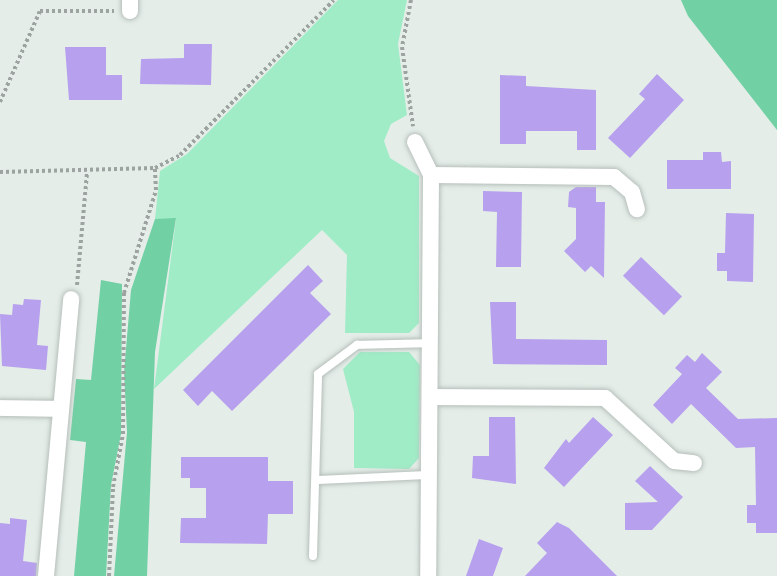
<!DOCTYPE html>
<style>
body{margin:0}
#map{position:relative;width:777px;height:576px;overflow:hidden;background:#e4ede8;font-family:Ubuntu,sans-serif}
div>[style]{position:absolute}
.green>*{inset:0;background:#a0ecc7}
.forest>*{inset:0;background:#71d0a4}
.building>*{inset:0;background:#b7a0ee;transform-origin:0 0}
.path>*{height:4px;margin-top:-2px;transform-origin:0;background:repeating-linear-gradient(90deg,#9ca3a0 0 3px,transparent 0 6px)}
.roads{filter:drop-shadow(0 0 2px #b6bfba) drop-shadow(0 0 2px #b6bfba)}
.service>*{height:8px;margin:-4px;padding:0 4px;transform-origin:4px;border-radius:4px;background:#fff}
.minor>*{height:16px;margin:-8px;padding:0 8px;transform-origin:8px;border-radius:8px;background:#fff}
span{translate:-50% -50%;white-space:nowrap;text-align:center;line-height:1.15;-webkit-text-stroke:5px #e4ede8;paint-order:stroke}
</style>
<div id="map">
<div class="green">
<div style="clip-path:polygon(338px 0,407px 0,398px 44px,407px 115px,391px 124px,384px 141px,390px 158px,419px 176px,419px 323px,409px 333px,345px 333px,347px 255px,322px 230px,154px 389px,176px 219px,155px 219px,160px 171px,187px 154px)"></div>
<div style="clip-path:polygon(360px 352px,409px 352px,420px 365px,419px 458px,409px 469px,354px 468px,354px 412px,343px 369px)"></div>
</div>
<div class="forest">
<div style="clip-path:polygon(681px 0,777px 0,777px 130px,688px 16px)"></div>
<div style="clip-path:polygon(176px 218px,155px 352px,147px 576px,114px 576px,127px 432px,124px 372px,131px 290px,155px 219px)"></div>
<div style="clip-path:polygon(101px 280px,122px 284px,121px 434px,111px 485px,106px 576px,74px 576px,86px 442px,70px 440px,76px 379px,91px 380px)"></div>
</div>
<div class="building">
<div style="clip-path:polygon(184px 44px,212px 44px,211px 85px,140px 84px,141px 59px,184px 58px)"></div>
<div style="clip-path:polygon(65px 47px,106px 47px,106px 75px,122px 75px,122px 100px,69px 100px)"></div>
<div style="clip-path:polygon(657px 74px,684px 100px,630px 158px,608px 138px,645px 99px,639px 94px)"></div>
<div style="clip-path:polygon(500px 75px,526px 76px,526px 86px,596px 90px,596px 150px,577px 150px,577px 131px,526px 131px,526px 144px,500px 144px)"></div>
<div style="clip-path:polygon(703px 152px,721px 152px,722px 162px,731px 161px,731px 189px,667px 189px,667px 160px,703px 160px)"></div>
<div style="clip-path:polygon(576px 187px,596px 187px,596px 202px,605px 202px,604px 278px,591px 266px,585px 272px,564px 251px,576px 239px,576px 208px,568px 207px,569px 192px)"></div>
<div style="clip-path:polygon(483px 191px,522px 192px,521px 267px,496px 267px,497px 212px,483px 211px)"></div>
<div style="clip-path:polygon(726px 213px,754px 214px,753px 282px,727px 281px,727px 271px,717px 271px,717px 253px,725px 253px)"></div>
<div style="left:641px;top:257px;width:57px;height:26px;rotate:44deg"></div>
<div style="clip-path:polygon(308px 265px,323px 281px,310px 293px,331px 314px,232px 411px,212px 391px,198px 406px,183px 390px)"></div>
<div style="clip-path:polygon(24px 299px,41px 300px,37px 345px,48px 346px,46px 370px,2px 366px,0 314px,12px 315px,13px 304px,23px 305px)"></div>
<div style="clip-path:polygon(490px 302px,516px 302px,516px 339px,607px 340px,607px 365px,493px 364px)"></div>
<div style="clip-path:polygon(702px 353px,722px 372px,706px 388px,738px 419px,777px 418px,777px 533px,756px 533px,756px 523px,747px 523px,747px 505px,756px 505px,755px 447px,736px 448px,691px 404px,672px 424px,653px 405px,682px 374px,675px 368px,687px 355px,695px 362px)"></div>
<div style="clip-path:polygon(489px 417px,515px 417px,516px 484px,472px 478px,473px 456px,489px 456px)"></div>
<div style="clip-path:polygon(593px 417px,613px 435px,564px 487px,544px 468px,566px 439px,569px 443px)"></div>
<div style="clip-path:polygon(181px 457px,268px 457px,268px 481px,293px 481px,293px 514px,268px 514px,267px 544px,180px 543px,181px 518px,206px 518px,206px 488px,190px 488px,190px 478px,181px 478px)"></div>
<div style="clip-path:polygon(650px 466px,683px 497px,652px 530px,625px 530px,625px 503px,658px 502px,635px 481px)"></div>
<div style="clip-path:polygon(10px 518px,27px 520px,23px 561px,37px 563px,36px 576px,0 576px,0 523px,10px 524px)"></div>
<div style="clip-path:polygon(557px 522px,569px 528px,617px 576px,525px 576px,547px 553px,537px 543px)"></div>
<div style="clip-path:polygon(479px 539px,503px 548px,493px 576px,466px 576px)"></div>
</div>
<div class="path">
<div style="left:411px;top:0;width:48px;rotate:100.8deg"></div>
<div style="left:402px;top:47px;width:80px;rotate:82.1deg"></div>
<div style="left:0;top:102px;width:99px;rotate:-66.3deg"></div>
<div style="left:40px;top:11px;width:74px"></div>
<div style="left:0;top:172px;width:155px;rotate:-1.5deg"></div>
<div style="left:155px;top:168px;width:28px;rotate:-27deg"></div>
<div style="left:180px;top:155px;width:218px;rotate:-45.2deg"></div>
<div style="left:77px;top:285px;width:113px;rotate:-84.9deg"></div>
<div style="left:109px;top:576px;width:89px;rotate:-87.4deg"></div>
<div style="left:113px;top:487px;width:54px;rotate:-79.3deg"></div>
<div style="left:123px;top:434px;width:141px;rotate:-89.6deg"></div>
<div style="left:124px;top:293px;width:108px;rotate:-72.7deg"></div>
<div style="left:156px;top:190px;width:22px;rotate:-93deg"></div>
</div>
<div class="roads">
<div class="service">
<div style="left:317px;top:480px;width:111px;rotate:-2.6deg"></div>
<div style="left:313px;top:556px;width:182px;rotate:-88.4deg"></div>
<div style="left:318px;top:374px;width:49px;rotate:-36.6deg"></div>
<div style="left:357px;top:345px;width:74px;rotate:-1.5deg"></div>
</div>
<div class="minor">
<div style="left:130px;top:11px;width:11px;rotate:-90deg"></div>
<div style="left:415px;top:142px;width:37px;rotate:64deg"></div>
<div style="left:431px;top:175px;width:401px;rotate:90.4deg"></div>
<div style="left:431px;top:175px;width:183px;rotate:0.6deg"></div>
<div style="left:614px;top:177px;width:23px;rotate:40deg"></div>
<div style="left:632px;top:192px;width:18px;rotate:74deg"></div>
<div style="left:432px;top:397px;width:173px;rotate:0.3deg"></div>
<div style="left:605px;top:398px;width:93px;rotate:42.4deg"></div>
<div style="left:674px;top:461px;width:20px;rotate:6deg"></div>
<div style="left:0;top:408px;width:61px;rotate:0.9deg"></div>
<div style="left:46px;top:576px;width:278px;rotate:-84.8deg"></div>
</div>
</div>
</div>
